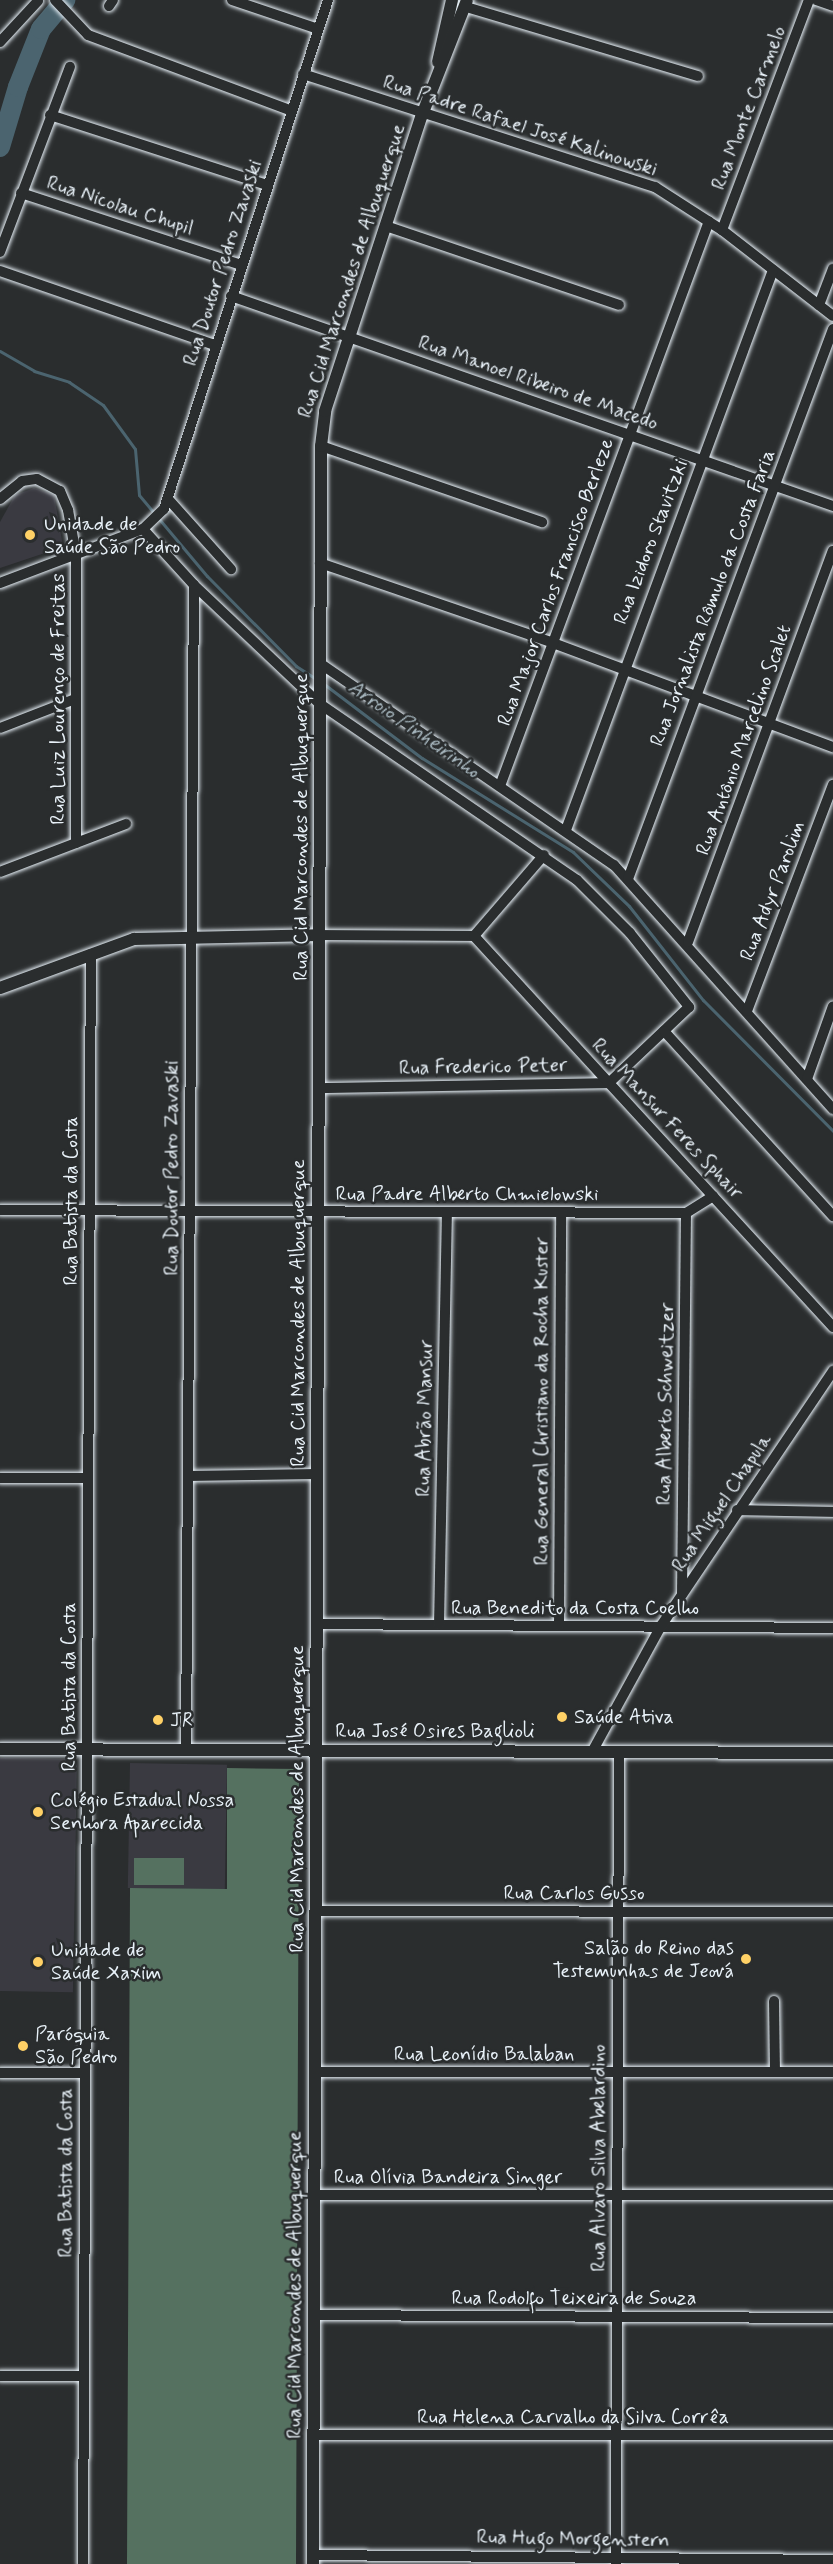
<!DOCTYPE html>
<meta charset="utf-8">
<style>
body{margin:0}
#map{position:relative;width:833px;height:2564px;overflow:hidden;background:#2a2d2e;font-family:Mynerve,sans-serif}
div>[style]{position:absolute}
.built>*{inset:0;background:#3a3a41;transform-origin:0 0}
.green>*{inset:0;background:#557160;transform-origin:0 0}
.stream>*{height:3px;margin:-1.5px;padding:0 1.5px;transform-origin:1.5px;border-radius:1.5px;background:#4b646f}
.river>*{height:20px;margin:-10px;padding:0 10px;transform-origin:10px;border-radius:10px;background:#4b646f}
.roads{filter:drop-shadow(0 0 2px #e8f1f8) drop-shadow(0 0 2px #e8f1f8)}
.minor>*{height:10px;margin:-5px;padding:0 5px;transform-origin:5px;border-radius:5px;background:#2a2d2e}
.tertiary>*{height:12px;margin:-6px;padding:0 6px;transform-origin:6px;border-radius:6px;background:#2a2d2e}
.dots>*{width:16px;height:16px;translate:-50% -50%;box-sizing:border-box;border:3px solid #2a2d2e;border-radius:50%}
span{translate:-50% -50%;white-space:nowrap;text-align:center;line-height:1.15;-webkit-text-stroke:5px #2a2d2e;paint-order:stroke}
.street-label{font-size:20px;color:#e8f1f8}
.poi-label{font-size:20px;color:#e8f1f8}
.left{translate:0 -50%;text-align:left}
.right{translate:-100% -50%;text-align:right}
.water-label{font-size:21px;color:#a9b9c1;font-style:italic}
</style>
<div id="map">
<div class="built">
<div style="clip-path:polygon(34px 488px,54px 495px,63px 547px,0 568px,0 522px,15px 495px)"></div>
<div style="left:0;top:1758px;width:77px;height:233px;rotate:1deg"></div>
<div style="left:130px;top:1763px;width:97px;height:125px;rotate:1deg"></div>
</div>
<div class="green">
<div style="clip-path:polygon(227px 1768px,299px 1769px,296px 2564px,127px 2564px,130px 1888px,227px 1889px)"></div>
<div style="left:134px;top:1858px;width:50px;height:27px"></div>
</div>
<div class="stream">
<div style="left:0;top:351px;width:39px;rotate:30deg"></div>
<div style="left:34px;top:371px;width:37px;rotate:17deg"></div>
<div style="left:69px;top:382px;width:41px;rotate:34.1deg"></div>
<div style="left:103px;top:405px;width:54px;rotate:54deg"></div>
<div style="left:135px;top:449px;width:46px;rotate:85deg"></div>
<div style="left:139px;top:495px;width:106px;rotate:50deg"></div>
<div style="left:207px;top:576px;width:127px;rotate:45.3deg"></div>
<div style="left:296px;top:666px;width:24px;rotate:33deg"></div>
<div style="left:324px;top:684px;width:123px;rotate:37.1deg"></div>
<div style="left:422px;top:758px;width:178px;rotate:31.9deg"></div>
<div style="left:573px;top:852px;width:78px;rotate:44deg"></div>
<div style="left:629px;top:906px;width:120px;rotate:51.8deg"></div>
<div style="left:703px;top:1000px;width:185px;rotate:45.2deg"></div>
</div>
<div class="river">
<div style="left:0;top:147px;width:63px;rotate:-73.3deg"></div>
<div style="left:18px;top:87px;width:62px;rotate:-68.4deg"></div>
<div style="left:41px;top:29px;width:38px;rotate:-50deg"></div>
</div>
<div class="roads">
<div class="minor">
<div style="left:55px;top:0;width:48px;rotate:46.7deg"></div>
<div style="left:88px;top:35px;width:215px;rotate:20.4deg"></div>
<div style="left:232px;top:0;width:91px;rotate:18.6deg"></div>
<div style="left:816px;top:0;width:18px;rotate:19deg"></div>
<div style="left:109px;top:6px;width:7px;rotate:-56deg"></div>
<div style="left:466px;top:7px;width:242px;rotate:16.6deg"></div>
<div style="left:0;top:42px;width:56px;rotate:-47.2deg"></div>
<div style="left:303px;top:74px;width:370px;rotate:17.8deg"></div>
<div style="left:655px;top:187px;width:80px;rotate:32.7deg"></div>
<div style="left:722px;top:230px;width:140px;rotate:37.8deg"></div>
<div style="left:50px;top:115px;width:228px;rotate:17.9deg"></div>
<div style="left:21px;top:193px;width:231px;rotate:18.1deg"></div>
<div style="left:386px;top:226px;width:246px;rotate:18.7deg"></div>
<div style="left:722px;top:230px;width:246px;rotate:-69.3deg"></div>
<div style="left:0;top:252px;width:198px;rotate:-69.3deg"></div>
<div style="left:0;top:271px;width:227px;rotate:19deg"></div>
<div style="left:231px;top:296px;width:638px;rotate:19.23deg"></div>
<div style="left:819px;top:305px;width:39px;rotate:-69deg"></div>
<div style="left:321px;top:446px;width:234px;rotate:19deg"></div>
<div style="left:0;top:499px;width:28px;rotate:-39deg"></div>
<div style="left:22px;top:481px;width:15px;rotate:-8deg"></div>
<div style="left:37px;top:479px;width:26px;rotate:28deg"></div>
<div style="left:60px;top:491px;width:21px;rotate:67deg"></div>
<div style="left:68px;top:510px;width:46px;rotate:79.9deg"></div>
<div style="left:76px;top:555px;width:288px;rotate:90deg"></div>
<div style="left:169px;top:500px;width:93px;rotate:48.1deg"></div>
<div style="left:143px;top:529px;width:76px;rotate:47.7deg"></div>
<div style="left:194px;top:585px;width:173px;rotate:43.4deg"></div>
<div style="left:320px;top:704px;width:311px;rotate:34.4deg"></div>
<div style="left:577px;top:880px;width:75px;rotate:45deg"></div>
<div style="left:630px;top:933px;width:95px;rotate:51.4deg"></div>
<div style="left:689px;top:1007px;width:110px;rotate:136.5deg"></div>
<div style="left:609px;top:1083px;width:290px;rotate:179deg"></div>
<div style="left:320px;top:563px;width:246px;rotate:18.9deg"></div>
<div style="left:553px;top:643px;width:299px;rotate:20.4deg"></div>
<div style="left:0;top:583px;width:153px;rotate:-20.7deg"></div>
<div style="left:143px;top:529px;width:29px;rotate:-44deg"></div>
<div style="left:164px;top:509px;width:535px;rotate:-72.14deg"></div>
<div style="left:321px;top:664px;width:355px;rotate:34.5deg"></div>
<div style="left:614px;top:865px;width:328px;rotate:48.1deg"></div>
<div style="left:0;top:728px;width:80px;rotate:-21.1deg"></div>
<div style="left:500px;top:786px;width:602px;rotate:-69.7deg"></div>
<div style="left:566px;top:830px;width:597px;rotate:-69.71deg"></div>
<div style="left:0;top:872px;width:135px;rotate:-20.9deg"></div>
<div style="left:628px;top:879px;width:587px;rotate:-69.56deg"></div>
<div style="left:319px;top:935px;width:155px;rotate:0.4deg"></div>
<div style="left:474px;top:936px;width:107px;rotate:-49.2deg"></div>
<div style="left:474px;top:936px;width:531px;rotate:47.44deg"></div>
<div style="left:688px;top:942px;width:417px;rotate:-69.7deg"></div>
<div style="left:747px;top:1011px;width:242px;rotate:-69.2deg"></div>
<div style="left:664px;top:1031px;width:251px;rotate:47.6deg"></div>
<div style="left:807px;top:1079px;width:77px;rotate:-70.4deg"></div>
<div style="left:0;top:1210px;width:686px;rotate:0.25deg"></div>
<div style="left:686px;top:1213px;width:32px;rotate:-32deg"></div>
<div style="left:188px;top:1476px;width:129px;rotate:-0.9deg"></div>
<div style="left:0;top:1478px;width:88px"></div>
<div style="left:737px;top:1510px;width:96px;rotate:1.2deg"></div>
<div style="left:682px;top:1594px;width:381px;rotate:-89.4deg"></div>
<div style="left:317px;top:1624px;width:516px;rotate:0.44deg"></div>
<div style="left:439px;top:1625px;width:413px;rotate:-88.9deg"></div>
<div style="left:559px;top:1626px;width:413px;rotate:-89.7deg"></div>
<div style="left:186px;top:1750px;width:1165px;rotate:-89.61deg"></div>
<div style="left:592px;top:1752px;width:144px;rotate:-61.3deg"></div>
<div style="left:661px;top:1626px;width:308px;rotate:-56deg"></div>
<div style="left:316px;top:1911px;width:517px;rotate:0.11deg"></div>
<div style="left:774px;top:2001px;width:71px;rotate:89.2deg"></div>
<div style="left:315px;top:2072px;width:518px"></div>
<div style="left:0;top:2073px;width:85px"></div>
<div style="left:315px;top:2195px;width:518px"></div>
<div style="left:314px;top:2315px;width:519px;rotate:0.33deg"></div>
<div style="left:0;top:2376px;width:84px"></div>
<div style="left:314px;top:2435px;width:519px"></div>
<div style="left:313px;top:2555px;width:520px;rotate:0.55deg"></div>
<div style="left:83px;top:2564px;width:1610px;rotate:-89.72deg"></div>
<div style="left:616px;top:2564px;width:812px;rotate:-89.79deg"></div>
</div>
<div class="tertiary">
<div style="left:438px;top:62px;width:64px;rotate:-77.3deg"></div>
<div style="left:0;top:988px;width:143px;rotate:-20.1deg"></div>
<div style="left:134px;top:939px;width:185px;rotate:-1.2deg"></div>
<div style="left:0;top:1749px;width:833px;rotate:0.28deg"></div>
<div style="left:313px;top:2564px;width:2118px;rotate:-89.78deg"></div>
<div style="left:321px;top:446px;width:35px;rotate:-83deg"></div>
<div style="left:325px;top:411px;width:311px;rotate:-71.9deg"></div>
<div style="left:422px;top:115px;width:123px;rotate:-68.6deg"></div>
</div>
</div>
<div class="dots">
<div style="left:30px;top:535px;background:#ffd166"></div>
<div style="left:562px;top:1717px;background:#ffd166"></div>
<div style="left:158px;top:1720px;background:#ffd166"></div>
<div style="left:38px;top:1812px;background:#ffd166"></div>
<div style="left:746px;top:1959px;background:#ffd166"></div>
<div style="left:38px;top:1962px;background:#ffd166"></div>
<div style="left:23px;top:2046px;background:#ffd166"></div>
</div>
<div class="street-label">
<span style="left:749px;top:108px;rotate:-69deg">Rua Monte Carmelo</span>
<span style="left:520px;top:126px;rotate:18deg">Rua Padre Rafael José Kalinowski</span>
<span style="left:120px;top:206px;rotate:18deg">Rua Nicolau Chupil</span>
<span style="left:223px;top:263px;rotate:-72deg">Rua Doutor Pedro Zavaski</span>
<span style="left:352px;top:271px;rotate:-72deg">Rua Cid Marcondes de Albuquerque</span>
<span style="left:538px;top:383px;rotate:19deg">Rua Manoel Ribeiro de Macedo</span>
<span style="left:651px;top:542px;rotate:-69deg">Rua Izidoro Stavitzki</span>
<span style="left:556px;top:582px;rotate:-70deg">Rua Major Carlos Francisco Berleze</span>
<span style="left:713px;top:598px;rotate:-69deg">Rua Jornalista Rômulo da Costa Faria</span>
<span style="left:58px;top:699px;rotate:-90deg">Rua Luiz Lourenço de Freitas</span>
<span style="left:744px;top:740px;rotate:-70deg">Rua Antônio Marcelino Scalet</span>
<span style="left:301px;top:827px;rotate:-90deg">Rua Cid Marcondes de Albuquerque</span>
<span style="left:773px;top:891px;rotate:-69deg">Rua Adyr Parolim</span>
<span style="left:483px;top:1067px;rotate:-1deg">Rua Frederico Peter</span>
<span style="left:667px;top:1119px;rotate:47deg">Rua Mansur Feres Sphair</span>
<span style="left:172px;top:1168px;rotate:-90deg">Rua Doutor Pedro Zavaski</span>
<span style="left:467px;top:1194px">Rua Padre Alberto Chmielowski</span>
<span style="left:71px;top:1201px;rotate:-90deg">Rua Batista da Costa</span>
<span style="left:298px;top:1313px;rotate:-90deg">Rua Cid Marcondes de Albuquerque</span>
<span style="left:542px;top:1401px;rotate:-90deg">Rua General Christiano da Rocha Kuster</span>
<span style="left:666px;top:1404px;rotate:-89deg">Rua Alberto Schweitzer</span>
<span style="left:425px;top:1418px;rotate:-89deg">Rua Abrão Mansur</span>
<span style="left:722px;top:1503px;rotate:-56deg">Rua Miguel Chapula</span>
<span style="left:575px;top:1608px">Rua Benedito da Costa Coelho</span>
<span style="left:69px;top:1687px;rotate:-90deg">Rua Batista da Costa</span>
<span style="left:435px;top:1731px">Rua José Osires Baglioli</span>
<span style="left:297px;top:1799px;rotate:-90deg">Rua Cid Marcondes de Albuquerque</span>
<span style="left:574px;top:1893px">Rua Carlos Gusso</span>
<span style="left:484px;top:2054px">Rua Leonídio Balaban</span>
<span style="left:599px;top:2158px;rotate:-90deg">Rua Alvaro Silva Abelardino</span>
<span style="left:66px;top:2173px;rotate:-90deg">Rua Batista da Costa</span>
<span style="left:448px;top:2177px">Rua Olívia Bandeira Singer</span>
<span style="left:295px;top:2285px;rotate:-90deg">Rua Cid Marcondes de Albuquerque</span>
<span style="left:574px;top:2298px">Rua Rodolfo Teixeira de Souza</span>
<span style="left:573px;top:2417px">Rua Helena Carvalho da Silva Corrêa</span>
<span style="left:573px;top:2539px;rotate:1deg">Rua Hugo Morgenstern</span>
</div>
<div class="poi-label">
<span class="left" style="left:44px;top:536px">Unidade de<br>Saúde São Pedro</span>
<span class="left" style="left:574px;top:1717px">Saúde Ativa</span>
<span class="left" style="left:170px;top:1720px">JR</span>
<span class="left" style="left:50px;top:1812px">Colégio Estadual Nossa<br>Senhora Aparecida</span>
<span class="right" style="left:734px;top:1960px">Salão do Reino das<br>Testemunhas de Jeová</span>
<span class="left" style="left:51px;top:1962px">Unidade de<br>Saúde Xaxim</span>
<span class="left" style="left:35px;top:2046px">Paróquia<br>São Pedro</span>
</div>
<div class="water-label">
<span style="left:414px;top:729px;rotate:35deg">Arroio Pinheirinho</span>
</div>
</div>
